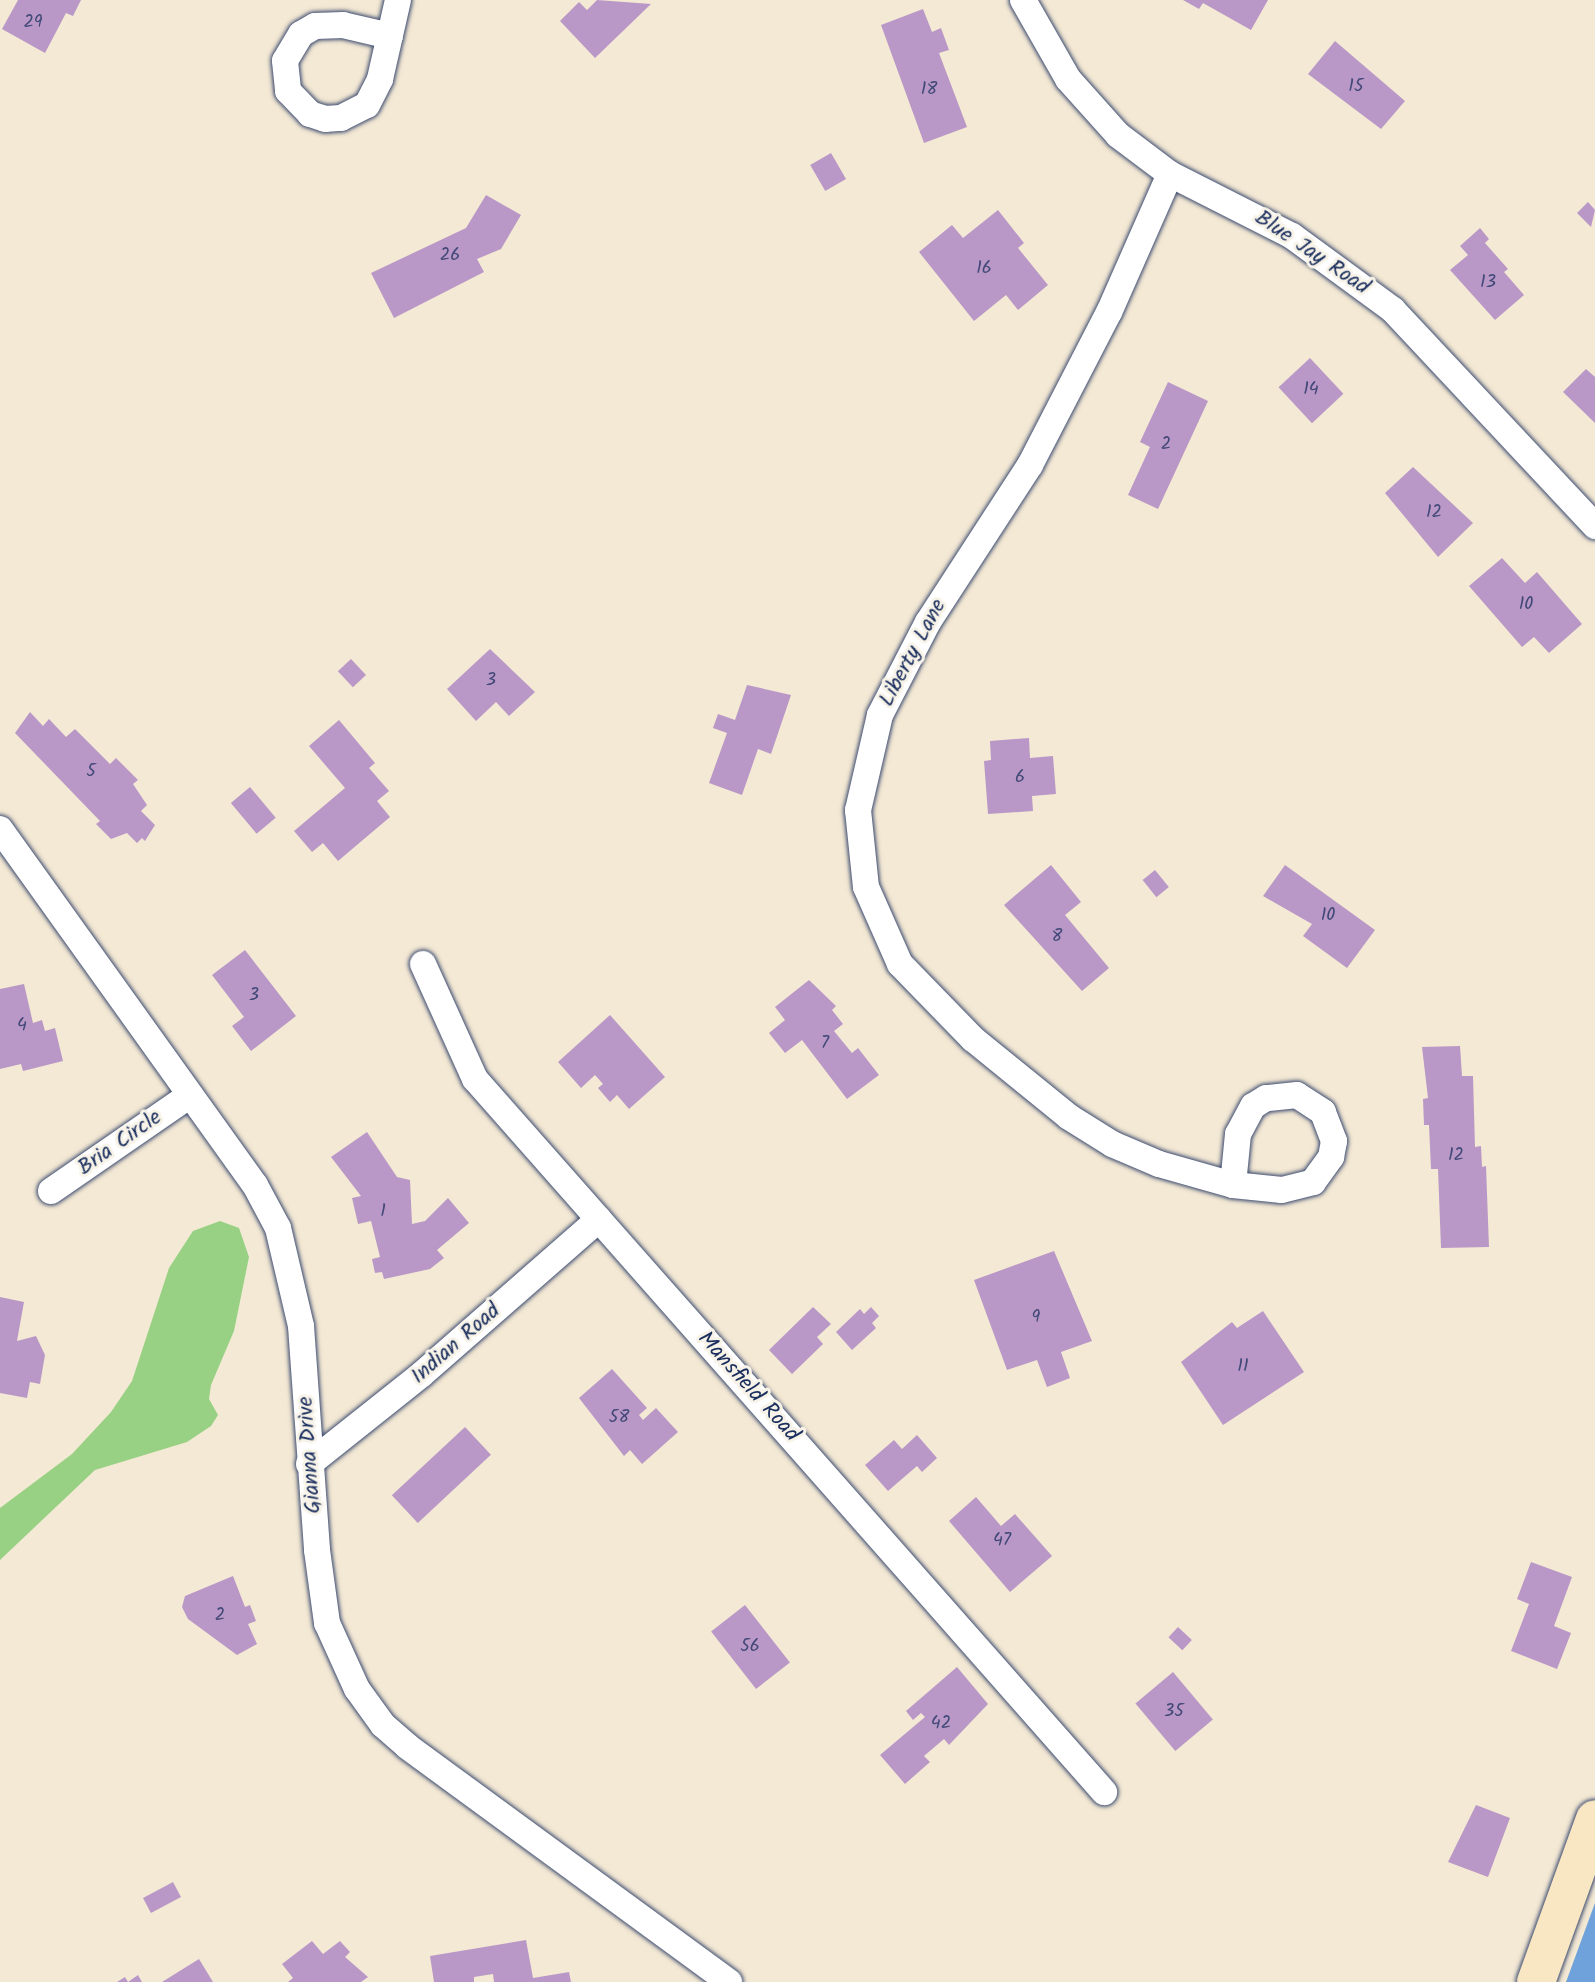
<!DOCTYPE html>
<style>
body{margin:0}
#map{position:relative;width:1595px;height:1982px;overflow:hidden;background:#f4e9d4;font-family:Kalam,sans-serif}
div>[style]{position:absolute}
.green>*{inset:0;background:#98d184}
.water>*{inset:0;background:#6fa2db}
.building>*{inset:0;background:#b998c7;transform-origin:0 0}
.roads{filter:drop-shadow(0 0 2px #3c4b70) drop-shadow(0 0 2px #3c4b70)}
.minor>*{height:26px;margin:-13px;padding:0 13px;transform-origin:13px;border-radius:13px;background:#fff}
.secondary>*{height:38px;margin:-19px;padding:0 19px;transform-origin:19px;border-radius:19px;background:#f9e7c3}
span{translate:-50% -50%;white-space:nowrap;text-align:center;line-height:1.15;-webkit-text-stroke:6px #f7f3e8;paint-order:stroke}
.number-label{font-size:18px;color:#424978}
.number-label span{-webkit-text-stroke-width:0}
.street-label{font-size:22px;color:#1b2f5e}
</style>
<div id="map">
<div class="green">
<div style="clip-path:polygon(220px 1221px,239px 1228px,249px 1257px,234px 1331px,211px 1385px,209px 1399px,218px 1415px,211px 1426px,187px 1442px,95px 1470px,0 1560px,0 1508px,72px 1454px,111px 1412px,132px 1381px,169px 1268px,193px 1231px)"></div>
</div>
<div class="water">
<div style="clip-path:polygon(1595px 1903px,1595px 1982px,1566px 1982px)"></div>
</div>
<div class="building">
<div style="clip-path:polygon(18px 0,81px 0,73px 16px,66px 13px,45px 53px,2px 29px)"></div>
<div style="clip-path:polygon(597px 0,651px 4px,595px 58px,560px 21px,579px 2px,587px 10px)"></div>
<div style="clip-path:polygon(1183px 0,1268px 0,1251px 30px,1203px 3px,1199px 9px)"></div>
<div style="clip-path:polygon(923px 9px,932px 32px,941px 28px,949px 50px,939px 53px,967px 127px,924px 143px,881px 25px)"></div>
<div style="clip-path:polygon(1335px 41px,1405px 101px,1381px 129px,1308px 74px)"></div>
<div style="left:831px;top:153px;width:30px;height:24px;rotate:60deg"></div>
<div style="clip-path:polygon(486px 195px,521px 215px,501px 249px,477px 259px,484px 272px,394px 318px,371px 273px,466px 228px)"></div>
<div style="clip-path:polygon(1588px 202px,1595px 210px,1591px 227px,1577px 213px)"></div>
<div style="clip-path:polygon(998px 210px,1024px 243px,1018px 248px,1048px 285px,1018px 310px,1006px 295px,974px 321px,919px 252px,952px 225px,963px 238px)"></div>
<div style="clip-path:polygon(1480px 228px,1489px 239px,1485px 243px,1508px 269px,1504px 272px,1524px 295px,1495px 320px,1450px 270px,1468px 255px,1460px 246px)"></div>
<div style="left:1310px;top:358px;width:49px;height:43px;rotate:47deg"></div>
<div style="clip-path:polygon(1586px 369px,1595px 377px,1595px 423px,1563px 392px)"></div>
<div style="clip-path:polygon(1168px 382px,1208px 401px,1158px 509px,1128px 495px,1150px 447px,1140px 442px)"></div>
<div style="clip-path:polygon(1413px 467px,1473px 523px,1438px 557px,1385px 493px)"></div>
<div style="clip-path:polygon(1502px 558px,1525px 583px,1537px 572px,1582px 624px,1549px 653px,1534px 637px,1522px 647px,1469px 586px)"></div>
<div style="clip-path:polygon(490px 649px,535px 692px,509px 716px,496px 702px,476px 721px,447px 689px)"></div>
<div style="left:351px;top:659px;width:22px;height:18px;rotate:47deg"></div>
<div style="clip-path:polygon(747px 685px,791px 695px,771px 754px,758px 749px,742px 795px,709px 783px,727px 733px,713px 728px,718px 714px,735px 720px)"></div>
<div style="clip-path:polygon(30px 712px,43px 726px,49px 719px,66px 737px,75px 729px,110px 764px,116px 758px,138px 780px,133px 784px,147px 805px,141px 811px,155px 825px,145px 841px,142px 838px,137px 843px,127px 833px,111px 839px,96px 824px,100px 821px,15px 733px)"></div>
<div style="clip-path:polygon(339px 720px,375px 763px,369px 768px,389px 791px,377px 801px,390px 817px,338px 861px,323px 843px,312px 852px,294px 831px,345px 788px,309px 746px)"></div>
<div style="clip-path:polygon(1029px 738px,1030px 758px,1053px 756px,1056px 794px,1032px 796px,1033px 811px,988px 814px,984px 761px,991px 760px,990px 741px)"></div>
<div style="left:250px;top:787px;width:40px;height:25px;rotate:50deg"></div>
<div style="clip-path:polygon(1051px 865px,1081px 902px,1065px 915px,1109px 968px,1082px 991px,1004px 905px)"></div>
<div style="clip-path:polygon(1285px 865px,1375px 930px,1347px 968px,1303px 936px,1312px 924px,1263px 896px)"></div>
<div style="left:1155px;top:870px;width:22px;height:16px;rotate:51deg"></div>
<div style="clip-path:polygon(245px 950px,296px 1016px,251px 1051px,232px 1026px,244px 1017px,212px 975px)"></div>
<div style="clip-path:polygon(809px 980px,836px 1006px,832px 1010px,843px 1024px,834px 1031px,852px 1053px,858px 1048px,879px 1075px,847px 1099px,802px 1040px,785px 1053px,769px 1033px,785px 1020px,775px 1007px)"></div>
<div style="clip-path:polygon(24px 984px,33px 1023px,42px 1020px,45px 1031px,55px 1028px,63px 1061px,23px 1071px,21px 1064px,0 1069px,0 989px)"></div>
<div style="clip-path:polygon(610px 1015px,665px 1077px,629px 1109px,617px 1095px,610px 1102px,598px 1088px,603px 1084px,595px 1075px,581px 1088px,558px 1062px)"></div>
<div style="clip-path:polygon(1460px 1046px,1462px 1076px,1473px 1076px,1475px 1147px,1481px 1146px,1482px 1167px,1486px 1166px,1489px 1247px,1441px 1248px,1438px 1169px,1431px 1169px,1429px 1125px,1424px 1125px,1423px 1099px,1428px 1098px,1422px 1047px)"></div>
<div style="clip-path:polygon(367px 1132px,397px 1177px,410px 1180px,412px 1224px,425px 1221px,448px 1198px,469px 1223px,437px 1250px,444px 1258px,430px 1269px,384px 1279px,382px 1272px,375px 1273px,372px 1259px,380px 1257px,371px 1221px,358px 1224px,352px 1198px,361px 1196px,331px 1157px)"></div>
<div style="clip-path:polygon(1054px 1251px,1092px 1341px,1061px 1352px,1070px 1378px,1047px 1387px,1037px 1360px,1007px 1370px,974px 1280px)"></div>
<div style="clip-path:polygon(0 1297px,24px 1302px,17px 1341px,36px 1336px,45px 1355px,40px 1384px,30px 1382px,27px 1398px,0 1393px)"></div>
<div style="clip-path:polygon(813px 1307px,831px 1324px,817px 1337px,823px 1344px,792px 1374px,769px 1350px)"></div>
<div style="clip-path:polygon(871px 1307px,879px 1316px,872px 1323px,876px 1328px,852px 1350px,836px 1332px,860px 1309px,864px 1314px)"></div>
<div style="clip-path:polygon(1263px 1311px,1304px 1372px,1223px 1425px,1181px 1362px,1232px 1322px,1237px 1328px)"></div>
<div style="clip-path:polygon(612px 1369px,647px 1408px,639px 1415px,643px 1420px,656px 1408px,678px 1432px,642px 1464px,630px 1450px,624px 1456px,579px 1398px)"></div>
<div style="left:465px;top:1427px;width:38px;height:100px;rotate:47deg"></div>
<div style="clip-path:polygon(917px 1435px,937px 1458px,922px 1472px,917px 1466px,888px 1491px,865px 1465px,894px 1440px,902px 1449px)"></div>
<div style="clip-path:polygon(976px 1497px,1001px 1526px,1015px 1514px,1052px 1556px,1010px 1592px,949px 1521px)"></div>
<div style="clip-path:polygon(1531px 1562px,1572px 1577px,1554px 1626px,1571px 1633px,1557px 1669px,1511px 1651px,1529px 1604px,1517px 1599px)"></div>
<div style="clip-path:polygon(233px 1576px,245px 1607px,250px 1605px,256px 1621px,248px 1624px,257px 1644px,237px 1655px,188px 1619px,182px 1607px,185px 1596px)"></div>
<div style="left:745px;top:1605px;width:73px;height:43px;rotate:52deg"></div>
<div style="left:1178px;top:1627px;width:19px;height:14px;rotate:43deg"></div>
<div style="clip-path:polygon(957px 1667px,988px 1704px,949px 1745px,944px 1739px,924px 1756px,930px 1762px,905px 1784px,880px 1755px,925px 1717px,921px 1713px,913px 1720px,906px 1711px)"></div>
<div style="left:1173px;top:1672px;width:62px;height:49px;rotate:50deg"></div>
<div style="clip-path:polygon(1476px 1805px,1510px 1818px,1488px 1877px,1448px 1862px)"></div>
<div style="left:173px;top:1882px;width:17px;height:34px;rotate:62deg"></div>
<div style="clip-path:polygon(526px 1940px,533px 1978px,569px 1972px,571px 1982px,494px 1982px,493px 1974px,474px 1977px,474px 1982px,434px 1982px,430px 1956px)"></div>
<div style="clip-path:polygon(312px 1941px,323px 1954px,340px 1941px,350px 1952px,345px 1957px,368px 1977px,361px 1982px,288px 1982px,293px 1978px,282px 1964px)"></div>
<div style="clip-path:polygon(199px 1959px,213px 1982px,162px 1982px)"></div>
<div style="clip-path:polygon(138px 1975px,142px 1982px,117px 1982px,125px 1977px,128px 1982px)"></div>
</div>
<div class="roads">
<div class="minor">
<div style="left:1023px;top:0;width:91px;rotate:60.3deg"></div>
<div style="left:1068px;top:79px;width:75px;rotate:48.2deg"></div>
<div style="left:1118px;top:135px;width:65px;rotate:36.9deg"></div>
<div style="left:1170px;top:174px;width:137px;rotate:26.9deg"></div>
<div style="left:1292px;top:236px;width:125px;rotate:36.2deg"></div>
<div style="left:1393px;top:310px;width:296px;rotate:46.9deg"></div>
<div style="left:390px;top:36px;width:48px;rotate:-166.8deg"></div>
<div style="left:343px;top:25px;width:28px;rotate:178deg"></div>
<div style="left:315px;top:26px;width:16px;rotate:150deg"></div>
<div style="left:301px;top:34px;width:31px;rotate:121deg"></div>
<div style="left:285px;top:61px;width:30px;rotate:84deg"></div>
<div style="left:288px;top:91px;width:32px;rotate:46deg"></div>
<div style="left:310px;top:114px;width:16px;rotate:18deg"></div>
<div style="left:325px;top:119px;width:16px;rotate:-4deg"></div>
<div style="left:341px;top:118px;width:29px;rotate:-27deg"></div>
<div style="left:367px;top:105px;width:29px;rotate:-63deg"></div>
<div style="left:380px;top:79px;width:81px;rotate:-77.2deg"></div>
<div style="left:1170px;top:174px;width:151px;rotate:113.8deg"></div>
<div style="left:1109px;top:312px;width:172px;rotate:117.3deg"></div>
<div style="left:1030px;top:465px;width:187px;rotate:123deg"></div>
<div style="left:928px;top:622px;width:105px;rotate:117.3deg"></div>
<div style="left:880px;top:715px;width:98px;rotate:103deg"></div>
<div style="left:858px;top:810px;width:77px;rotate:84.1deg"></div>
<div style="left:866px;top:887px;width:84px;rotate:66.2deg"></div>
<div style="left:900px;top:964px;width:105px;rotate:45.8deg"></div>
<div style="left:973px;top:1039px;width:124px;rotate:39.1deg"></div>
<div style="left:1069px;top:1117px;width:51px;rotate:32.1deg"></div>
<div style="left:1112px;top:1144px;width:51px;rotate:23.1deg"></div>
<div style="left:1159px;top:1164px;width:77px;rotate:15.8deg"></div>
<div style="left:1233px;top:1185px;width:49px;rotate:5.8deg"></div>
<div style="left:1282px;top:1190px;width:32px;rotate:-14deg"></div>
<div style="left:1313px;top:1182px;width:31px;rotate:-54deg"></div>
<div style="left:1331px;top:1157px;width:16px;rotate:-79deg"></div>
<div style="left:1334px;top:1141px;width:31px;rotate:-111deg"></div>
<div style="left:1323px;top:1112px;width:31px;rotate:-147deg"></div>
<div style="left:1297px;top:1095px;width:31px;rotate:174deg"></div>
<div style="left:1266px;top:1098px;width:15px;rotate:148deg"></div>
<div style="left:1253px;top:1106px;width:32px;rotate:118deg"></div>
<div style="left:1238px;top:1134px;width:51px;rotate:95.6deg"></div>
<div style="left:0;top:829px;width:438px;rotate:54.4deg"></div>
<div style="left:255px;top:1185px;width:49px;rotate:61.9deg"></div>
<div style="left:278px;top:1228px;width:101px;rotate:76.8deg"></div>
<div style="left:301px;top:1326px;width:225px;rotate:85.9deg"></div>
<div style="left:317px;top:1550px;width:74px;rotate:82.2deg"></div>
<div style="left:327px;top:1623px;width:72px;rotate:65.6deg"></div>
<div style="left:357px;top:1689px;width:44px;rotate:54.2deg"></div>
<div style="left:383px;top:1725px;width:33px;rotate:41deg"></div>
<div style="left:408px;top:1747px;width:398px;rotate:36.2deg"></div>
<div style="left:423px;top:964px;width:126px;rotate:65.7deg"></div>
<div style="left:475px;top:1079px;width:951px;rotate:48.58deg"></div>
<div style="left:51px;top:1191px;width:169px;rotate:-34.6deg"></div>
<div style="left:309px;top:1464px;width:144px;rotate:-38.5deg"></div>
<div style="left:422px;top:1374px;width:235px;rotate:-41.2deg"></div>
</div>
<div class="secondary">
<div style="left:1536px;top:1982px;width:173px;rotate:-70.1deg"></div>
</div>
</div>
<div class="number-label">
<span style="left:33px;top:23px">29</span>
<span style="left:1356px;top:87px">15</span>
<span style="left:929px;top:90px">18</span>
<span style="left:450px;top:256px">26</span>
<span style="left:984px;top:269px">16</span>
<span style="left:1488px;top:283px">13</span>
<span style="left:1311px;top:390px">14</span>
<span style="left:1166px;top:445px">2</span>
<span style="left:1434px;top:513px">12</span>
<span style="left:1526px;top:605px">10</span>
<span style="left:491px;top:681px">3</span>
<span style="left:91px;top:772px">5</span>
<span style="left:1020px;top:778px">6</span>
<span style="left:1328px;top:916px">10</span>
<span style="left:1057px;top:937px">8</span>
<span style="left:254px;top:996px">3</span>
<span style="left:22px;top:1026px">4</span>
<span style="left:825px;top:1044px">7</span>
<span style="left:1456px;top:1156px">12</span>
<span style="left:383px;top:1212px">1</span>
<span style="left:1036px;top:1318px">9</span>
<span style="left:1243px;top:1367px">11</span>
<span style="left:619px;top:1418px">58</span>
<span style="left:1002px;top:1541px">47</span>
<span style="left:220px;top:1616px">2</span>
<span style="left:750px;top:1647px">56</span>
<span style="left:1174px;top:1712px">35</span>
<span style="left:941px;top:1724px">42</span>
</div>
<div class="street-label">
<span style="left:1312px;top:253px;rotate:34deg">Blue Jay Road</span>
<span style="left:913px;top:653px;rotate:-62deg">Liberty Lane</span>
<span style="left:120px;top:1143px;rotate:-35deg">Bria Circle</span>
<span style="left:456px;top:1344px;rotate:-41deg">Indian Road</span>
<span style="left:748px;top:1387px;rotate:48deg">Mansfield Road</span>
<span style="left:310px;top:1455px;rotate:-94deg">Gianna Drive</span>
</div>
</div>
